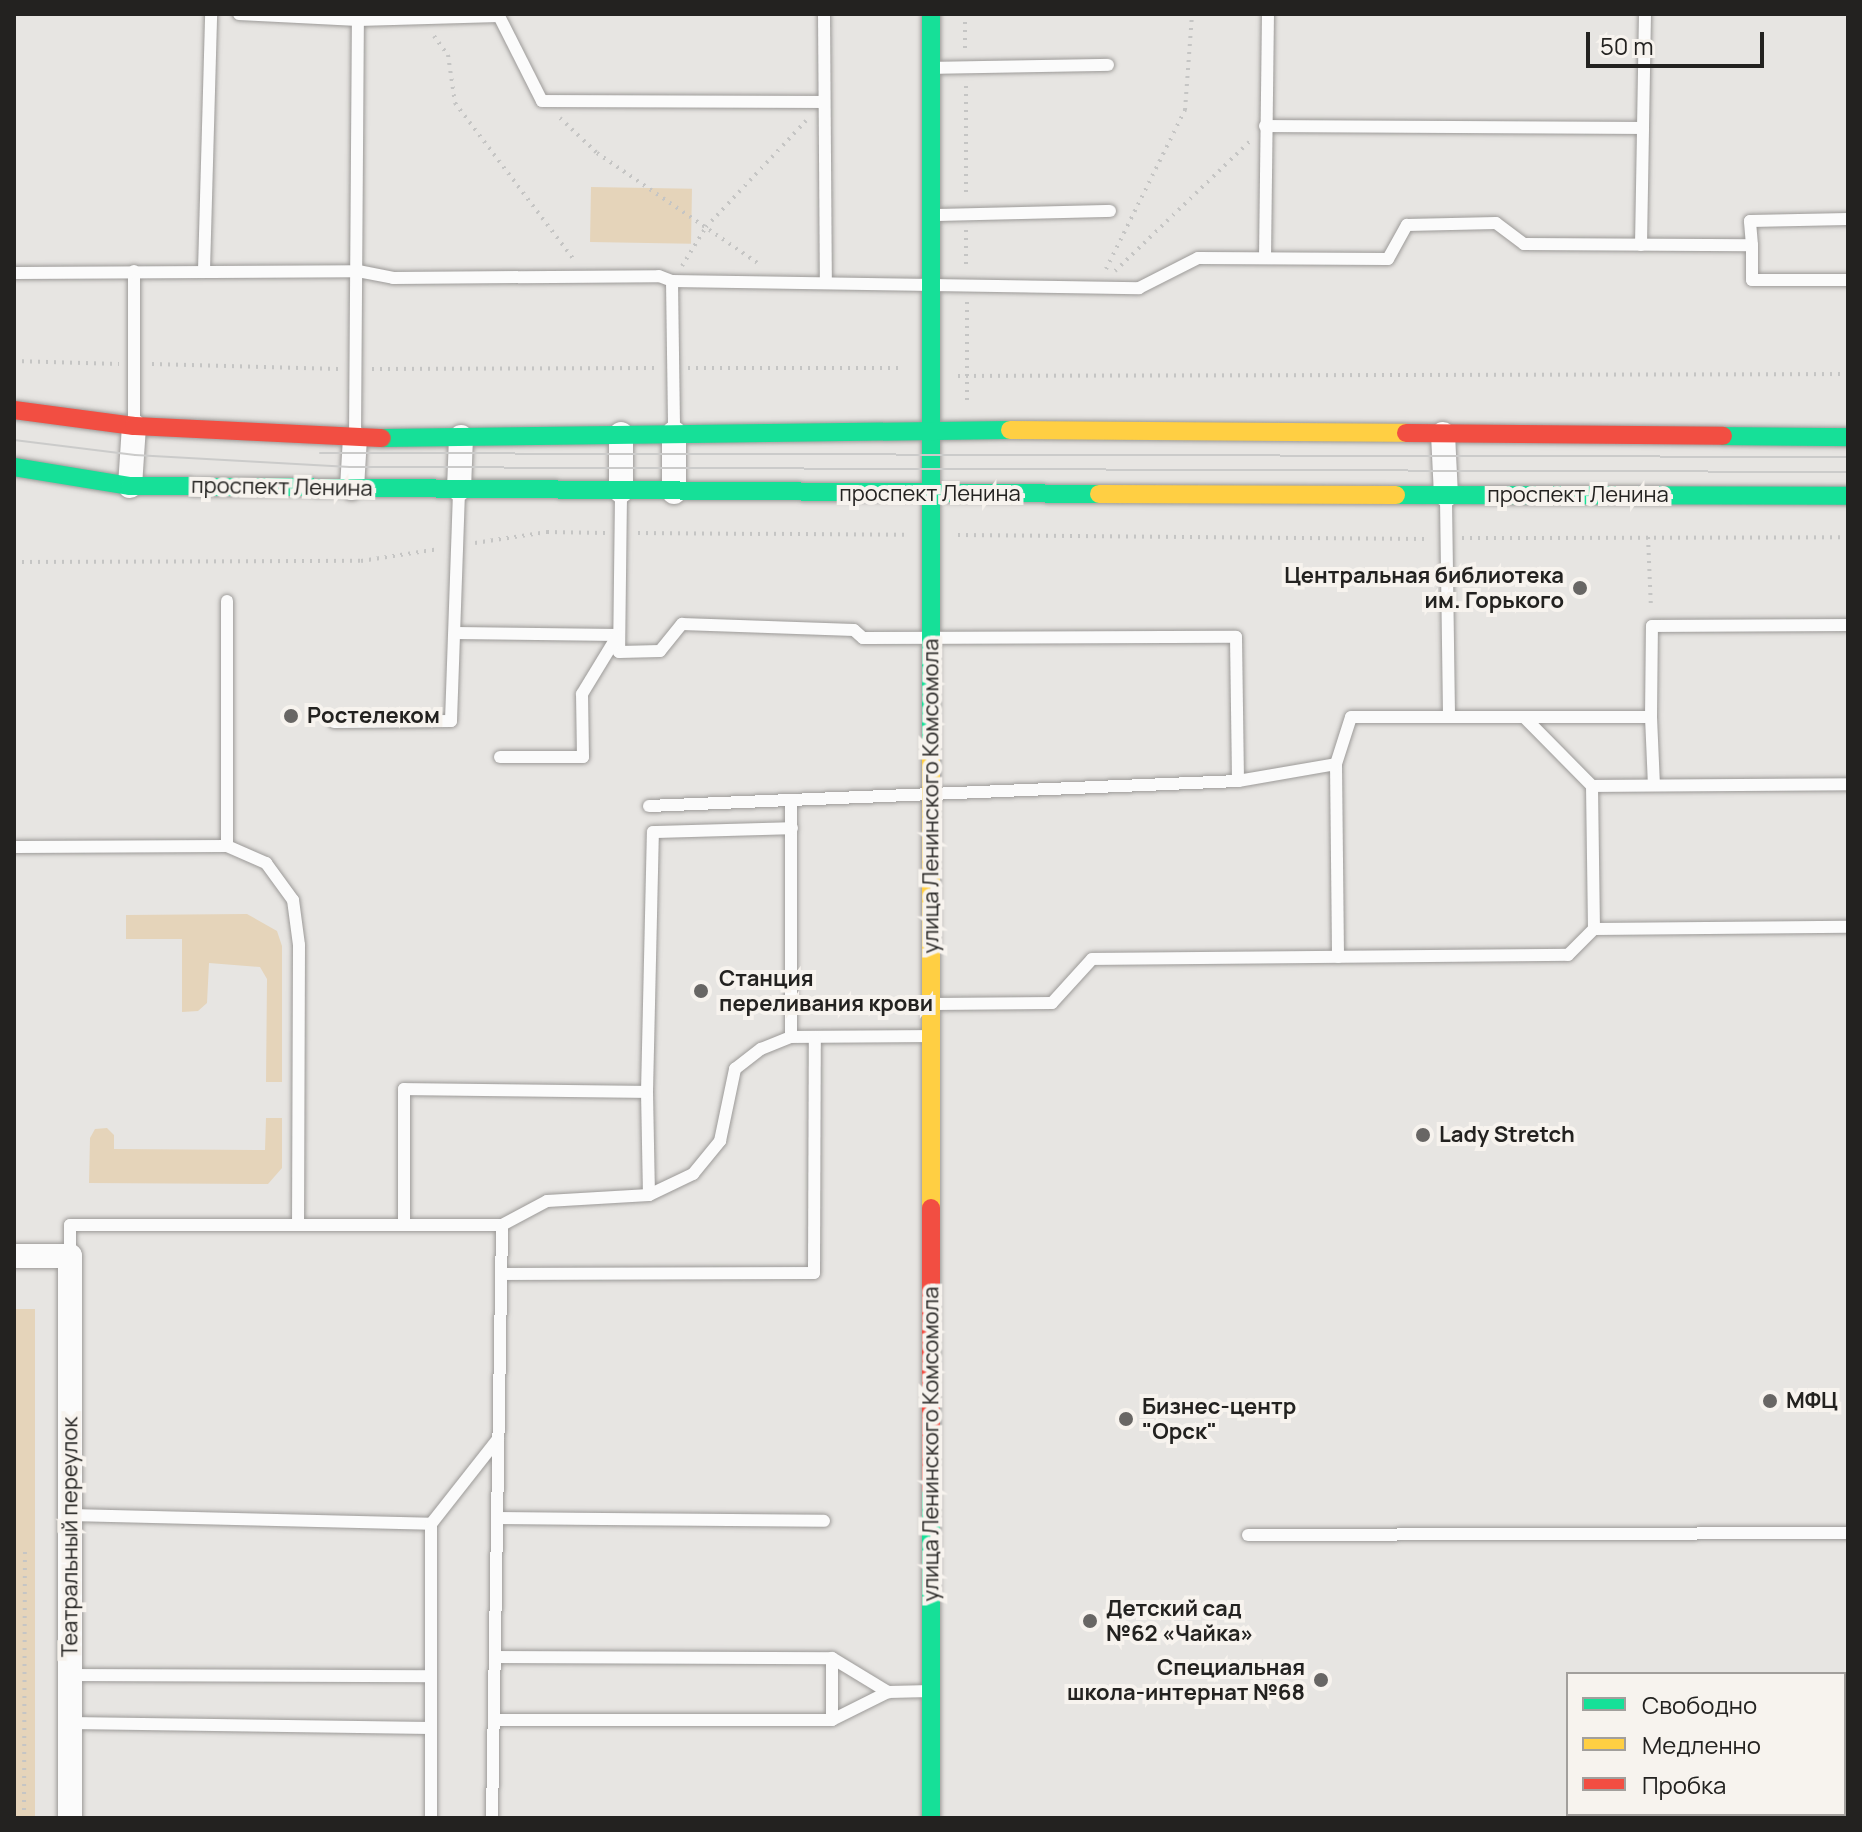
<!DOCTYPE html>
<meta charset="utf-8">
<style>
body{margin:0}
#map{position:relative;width:1862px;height:1832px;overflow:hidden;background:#e7e5e2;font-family:Manrope,sans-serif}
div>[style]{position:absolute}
.green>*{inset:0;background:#e5d4ba;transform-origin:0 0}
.path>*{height:4px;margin-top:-2px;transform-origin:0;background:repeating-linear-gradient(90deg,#c5c5c4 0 2px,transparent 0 8px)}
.roads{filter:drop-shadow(0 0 2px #9c9a98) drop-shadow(0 0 2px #9c9a98)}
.lane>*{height:12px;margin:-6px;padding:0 6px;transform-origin:6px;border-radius:6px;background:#fbfbfb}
.street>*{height:24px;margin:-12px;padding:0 12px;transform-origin:12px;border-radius:12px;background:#fbfbfb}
.fast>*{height:18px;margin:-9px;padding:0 9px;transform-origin:9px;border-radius:9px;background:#16e098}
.slow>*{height:18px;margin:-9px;padding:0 9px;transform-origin:9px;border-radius:9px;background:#ffcf43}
.jam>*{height:18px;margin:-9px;padding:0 9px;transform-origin:9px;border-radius:9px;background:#f24e42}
.tram>*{height:2px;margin:-1px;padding:0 1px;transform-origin:1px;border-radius:1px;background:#cbcbca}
.dots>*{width:22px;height:22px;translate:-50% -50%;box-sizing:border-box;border:4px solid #f7f3ee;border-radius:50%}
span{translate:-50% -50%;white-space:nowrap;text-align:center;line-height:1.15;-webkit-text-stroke:8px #f7f3ee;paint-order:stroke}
.street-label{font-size:22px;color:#232220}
.poi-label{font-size:22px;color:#232220;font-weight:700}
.right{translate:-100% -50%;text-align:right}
.left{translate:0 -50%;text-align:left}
.frame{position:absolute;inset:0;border:16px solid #232220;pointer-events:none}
.legend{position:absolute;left:1566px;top:1672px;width:280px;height:144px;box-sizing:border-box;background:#f7f3ee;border:2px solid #a29f9c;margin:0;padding:10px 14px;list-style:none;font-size:24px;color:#232220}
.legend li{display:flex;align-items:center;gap:16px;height:40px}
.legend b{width:40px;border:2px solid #a29f9c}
.scale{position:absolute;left:1586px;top:32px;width:178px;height:36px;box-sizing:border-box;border:4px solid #232220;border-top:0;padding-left:10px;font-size:24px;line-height:28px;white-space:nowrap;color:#232220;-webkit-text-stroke:6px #f7f3ee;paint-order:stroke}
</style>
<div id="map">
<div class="green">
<div style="left:591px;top:187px;width:101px;height:55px;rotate:1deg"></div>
<div style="clip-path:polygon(247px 914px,277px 931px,282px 946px,282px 1082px,266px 1082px,267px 979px,260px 967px,209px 963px,207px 1003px,198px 1011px,182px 1012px,182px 939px,126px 939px,126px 915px)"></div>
<div style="clip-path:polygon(266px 1118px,282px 1118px,282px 1168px,268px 1184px,89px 1183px,90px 1138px,95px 1129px,107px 1128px,114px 1135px,114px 1149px,265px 1150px)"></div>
<div style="left:14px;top:1309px;width:21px;height:509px"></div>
</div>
<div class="path">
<div style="left:965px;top:14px;width:35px;rotate:90deg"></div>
<div style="left:434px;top:36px;width:24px;rotate:54deg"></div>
<div style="left:448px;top:55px;width:49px;rotate:81.7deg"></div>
<div style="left:455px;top:103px;width:198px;rotate:52.8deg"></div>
<div style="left:966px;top:86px;width:111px;rotate:90deg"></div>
<div style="left:560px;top:118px;width:51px;rotate:43.4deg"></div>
<div style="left:597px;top:153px;width:196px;rotate:34.4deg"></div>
<div style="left:966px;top:230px;width:39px;rotate:90deg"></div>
<div style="left:682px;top:266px;width:46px;rotate:-58.4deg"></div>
<div style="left:706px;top:227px;width:146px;rotate:-46.7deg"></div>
<div style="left:1106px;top:269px;width:178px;rotate:-63.6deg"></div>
<div style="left:1185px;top:110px;width:96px;rotate:-85.8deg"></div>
<div style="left:1115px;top:271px;width:187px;rotate:-43.9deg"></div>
<div style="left:967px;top:302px;width:99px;rotate:90deg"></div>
<div style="left:14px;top:361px;width:105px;rotate:1.6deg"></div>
<div style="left:152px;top:364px;width:187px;rotate:1.5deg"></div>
<div style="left:688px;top:368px;width:215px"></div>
<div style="left:372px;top:369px;width:283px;rotate:-0.2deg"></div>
<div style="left:958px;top:376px;width:890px;rotate:-0.13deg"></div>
<div style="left:638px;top:533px;width:267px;rotate:0.4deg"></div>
<div style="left:958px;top:535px;width:471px;rotate:0.5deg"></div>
<div style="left:1648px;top:537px;width:71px;rotate:87.6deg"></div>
<div style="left:1462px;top:538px;width:386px;rotate:-0.1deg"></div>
<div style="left:475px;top:543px;width:73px;rotate:-8.7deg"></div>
<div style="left:547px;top:532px;width:58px;rotate:1deg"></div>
<div style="left:14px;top:562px;width:347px;rotate:-0.2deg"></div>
<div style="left:361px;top:561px;width:79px;rotate:-8.7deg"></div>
<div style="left:24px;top:1818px;width:272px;rotate:-89.8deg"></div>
</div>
<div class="roads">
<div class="lane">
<div style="left:239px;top:14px;width:119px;rotate:2.9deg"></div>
<div style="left:358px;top:20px;width:141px;rotate:-1.6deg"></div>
<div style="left:499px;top:16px;width:95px;rotate:63.2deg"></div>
<div style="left:542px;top:101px;width:282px;rotate:0.2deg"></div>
<div style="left:824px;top:14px;width:267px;rotate:89.6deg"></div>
<div style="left:931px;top:68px;width:177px;rotate:-1deg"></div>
<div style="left:1265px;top:126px;width:378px;rotate:0.3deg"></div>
<div style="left:1643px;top:128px;width:114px;rotate:-89deg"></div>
<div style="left:933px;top:215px;width:177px;rotate:-1.3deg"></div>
<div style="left:1641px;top:245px;width:117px;rotate:-89deg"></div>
<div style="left:1752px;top:245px;width:24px;rotate:-95deg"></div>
<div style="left:1750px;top:221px;width:98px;rotate:-1.2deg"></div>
<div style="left:1265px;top:258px;width:244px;rotate:-89.3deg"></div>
<div style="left:204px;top:270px;width:256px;rotate:-88.4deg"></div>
<div style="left:134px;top:271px;width:152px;rotate:90deg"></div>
<div style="left:14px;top:273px;width:344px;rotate:-0.3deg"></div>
<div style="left:358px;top:271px;width:36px;rotate:11deg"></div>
<div style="left:393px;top:278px;width:266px;rotate:-0.4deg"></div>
<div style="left:659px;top:276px;width:14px;rotate:21deg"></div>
<div style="left:672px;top:281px;width:467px;rotate:0.9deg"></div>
<div style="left:1139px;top:288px;width:66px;rotate:-27deg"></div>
<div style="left:1198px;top:258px;width:190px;rotate:0.3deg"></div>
<div style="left:1388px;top:259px;width:39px;rotate:-61deg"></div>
<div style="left:1407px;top:225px;width:89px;rotate:-1.3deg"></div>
<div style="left:1496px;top:223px;width:35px;rotate:37deg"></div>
<div style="left:1524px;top:244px;width:228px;rotate:0.3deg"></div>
<div style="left:1752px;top:245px;width:35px;rotate:90deg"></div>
<div style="left:1752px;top:280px;width:96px"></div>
<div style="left:672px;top:281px;width:149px;rotate:89.2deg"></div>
<div style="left:355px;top:436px;width:416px;rotate:-89.6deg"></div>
<div style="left:621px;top:495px;width:157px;rotate:90.7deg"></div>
<div style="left:619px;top:652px;width:41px;rotate:-1.4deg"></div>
<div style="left:660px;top:651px;width:35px;rotate:-51deg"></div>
<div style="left:682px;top:624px;width:172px;rotate:2deg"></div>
<div style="left:854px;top:630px;width:12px;rotate:42deg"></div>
<div style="left:863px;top:638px;width:373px;rotate:-0.2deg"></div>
<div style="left:1236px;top:637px;width:144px;rotate:89.2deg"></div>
<div style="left:1446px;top:500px;width:217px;rotate:89.2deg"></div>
<div style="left:456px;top:633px;width:162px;rotate:0.7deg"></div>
<div style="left:1524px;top:717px;width:127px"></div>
<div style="left:1651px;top:717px;width:91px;rotate:-89.4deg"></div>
<div style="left:1652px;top:626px;width:196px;rotate:-0.3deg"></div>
<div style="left:1651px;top:717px;width:68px;rotate:87.5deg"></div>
<div style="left:334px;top:722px;width:117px;rotate:-0.5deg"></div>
<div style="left:451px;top:721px;width:229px;rotate:-88deg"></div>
<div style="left:500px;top:757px;width:83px"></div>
<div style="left:583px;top:757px;width:63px;rotate:-90.9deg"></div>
<div style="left:582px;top:694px;width:69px;rotate:-58.6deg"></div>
<div style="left:1336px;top:764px;width:193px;rotate:89.4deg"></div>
<div style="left:1592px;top:786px;width:256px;rotate:-0.4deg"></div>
<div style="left:791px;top:804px;width:233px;rotate:90deg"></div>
<div style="left:649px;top:806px;width:590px;rotate:-2.43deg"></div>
<div style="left:1238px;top:781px;width:99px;rotate:-9.8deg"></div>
<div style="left:1336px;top:764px;width:49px;rotate:-72.3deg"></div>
<div style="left:1351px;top:717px;width:173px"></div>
<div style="left:1524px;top:717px;width:97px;rotate:45.4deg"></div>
<div style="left:1592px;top:786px;width:143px;rotate:89.2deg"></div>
<div style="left:227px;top:846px;width:245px;rotate:-90deg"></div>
<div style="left:14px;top:847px;width:213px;rotate:-0.3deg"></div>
<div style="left:227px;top:846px;width:43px;rotate:23.6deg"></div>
<div style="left:266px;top:863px;width:46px;rotate:53.9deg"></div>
<div style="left:293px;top:900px;width:45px;rotate:82.4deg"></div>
<div style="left:299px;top:945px;width:280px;rotate:90.2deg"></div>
<div style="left:933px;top:1004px;width:119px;rotate:-0.5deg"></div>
<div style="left:1052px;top:1003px;width:59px;rotate:-47.7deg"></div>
<div style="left:1092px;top:959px;width:476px;rotate:-0.5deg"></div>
<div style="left:1568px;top:955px;width:37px;rotate:-45deg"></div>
<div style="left:1594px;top:929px;width:254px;rotate:-0.5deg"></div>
<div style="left:647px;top:1092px;width:103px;rotate:88.9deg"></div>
<div style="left:404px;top:1224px;width:135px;rotate:-90deg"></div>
<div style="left:404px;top:1089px;width:243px;rotate:0.7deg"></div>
<div style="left:647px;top:1092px;width:260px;rotate:-88.7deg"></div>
<div style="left:653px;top:832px;width:139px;rotate:-1.6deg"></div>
<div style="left:70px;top:1256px;width:31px;rotate:-90deg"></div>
<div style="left:70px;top:1225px;width:432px"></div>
<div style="left:502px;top:1225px;width:51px;rotate:-28.1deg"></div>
<div style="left:547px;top:1201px;width:102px;rotate:-3.4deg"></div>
<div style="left:649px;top:1195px;width:49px;rotate:-25.5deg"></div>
<div style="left:693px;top:1174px;width:43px;rotate:-50.7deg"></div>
<div style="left:720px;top:1141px;width:74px;rotate:-78.2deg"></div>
<div style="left:735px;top:1069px;width:33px;rotate:-38deg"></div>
<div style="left:761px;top:1049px;width:32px;rotate:-22deg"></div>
<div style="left:791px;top:1037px;width:140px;rotate:-0.4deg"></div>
<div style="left:501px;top:1274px;width:313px;rotate:-0.2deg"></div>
<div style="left:814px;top:1273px;width:236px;rotate:-89.8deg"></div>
<div style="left:70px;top:1515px;width:361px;rotate:1.4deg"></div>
<div style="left:497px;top:1518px;width:327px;rotate:0.5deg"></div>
<div style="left:1248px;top:1535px;width:600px;rotate:-0.19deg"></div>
<div style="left:495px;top:1657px;width:337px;rotate:0.2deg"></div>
<div style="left:832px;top:1658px;width:66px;rotate:31.3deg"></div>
<div style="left:70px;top:1675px;width:361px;rotate:0.2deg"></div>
<div style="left:494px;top:1720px;width:338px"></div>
<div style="left:832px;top:1720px;width:63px;rotate:-26.6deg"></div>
<div style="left:888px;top:1692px;width:43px;rotate:-1.3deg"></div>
<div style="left:832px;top:1720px;width:62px;rotate:-90deg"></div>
<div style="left:70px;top:1723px;width:361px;rotate:0.8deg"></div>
<div style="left:431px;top:1818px;width:294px;rotate:-90deg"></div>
<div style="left:431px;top:1524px;width:108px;rotate:-51.8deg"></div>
<div style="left:492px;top:1818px;width:593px;rotate:-89.03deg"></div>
</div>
<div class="street">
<div style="left:674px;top:433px;width:59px;rotate:90deg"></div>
<div style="left:1443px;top:434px;width:61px;rotate:87.2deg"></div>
<div style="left:130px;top:486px;width:60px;rotate:-86.2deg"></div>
<div style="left:352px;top:488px;width:50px;rotate:-86.6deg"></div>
<div style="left:459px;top:489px;width:52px;rotate:-87.8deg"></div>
<div style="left:621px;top:491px;width:57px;rotate:-90deg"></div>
<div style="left:14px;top:1256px;width:56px"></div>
<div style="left:70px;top:1256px;width:562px;rotate:90deg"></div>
</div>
<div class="fast">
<div style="left:931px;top:14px;width:745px;rotate:90deg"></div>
<div style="left:1723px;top:436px;width:125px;rotate:0.5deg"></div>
<div style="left:382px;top:438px;width:628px;rotate:-0.73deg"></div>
<div style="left:14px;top:467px;width:118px;rotate:9.3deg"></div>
<div style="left:130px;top:486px;width:969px;rotate:0.47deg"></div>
<div style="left:1396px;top:495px;width:452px;rotate:0.1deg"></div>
<div style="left:931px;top:1489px;width:329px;rotate:90deg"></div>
</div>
<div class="slow">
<div style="left:1010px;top:430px;width:396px;rotate:0.4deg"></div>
<div style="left:1099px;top:494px;width:297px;rotate:0.2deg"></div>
<div style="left:931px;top:759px;width:449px;rotate:90deg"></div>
</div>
<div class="jam">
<div style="left:14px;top:410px;width:121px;rotate:7.6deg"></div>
<div style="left:134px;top:426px;width:248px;rotate:2.8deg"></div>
<div style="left:1406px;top:433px;width:317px;rotate:0.5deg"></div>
<div style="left:931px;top:1208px;width:281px;rotate:90deg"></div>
</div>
</div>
<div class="tram">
<div style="left:14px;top:440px;width:122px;rotate:7.1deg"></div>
<div style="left:135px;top:455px;width:215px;rotate:3.2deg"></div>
<div style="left:350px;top:467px;width:1498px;rotate:0.19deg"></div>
<div style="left:320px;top:453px;width:1528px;rotate:0.15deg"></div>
</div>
<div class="dots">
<div style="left:1580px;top:588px;background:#686664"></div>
<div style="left:291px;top:716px;background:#686664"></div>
<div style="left:701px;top:991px;background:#686664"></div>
<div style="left:1423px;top:1135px;background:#686664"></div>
<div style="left:1770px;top:1401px;background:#686664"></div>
<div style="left:1126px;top:1419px;background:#686664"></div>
<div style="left:1090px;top:1621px;background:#686664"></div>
<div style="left:1321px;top:1680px;background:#686664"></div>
</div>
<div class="street-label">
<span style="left:282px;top:487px;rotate:1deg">проспект Ленина</span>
<span style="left:930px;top:494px">проспект Ленина</span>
<span style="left:1578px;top:495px">проспект Ленина</span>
<span style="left:931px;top:796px;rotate:-90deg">улица Ленинского Комсомола</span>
<span style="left:931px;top:1444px;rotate:-90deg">улица Ленинского Комсомола</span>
<span style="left:70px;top:1537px;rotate:-90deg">Театральный переулок</span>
</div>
<div class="poi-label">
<span class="right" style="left:1564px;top:588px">Центральная библиотека<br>им. Горького</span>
<span class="left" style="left:307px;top:716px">Ростелеком</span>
<span class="left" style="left:719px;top:991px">Станция<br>переливания крови</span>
<span class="left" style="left:1439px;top:1135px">Lady Stretch</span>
<span class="left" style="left:1786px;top:1401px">МФЦ</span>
<span class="left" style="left:1142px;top:1419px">Бизнес-центр<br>"Орск"</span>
<span class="left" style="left:1106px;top:1621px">Детский сад<br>№62 «Чайка»</span>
<span class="right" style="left:1305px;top:1680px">Специальная<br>школа-интернат №68</span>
</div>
<div class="frame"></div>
<ul class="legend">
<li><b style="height:10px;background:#16e098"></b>Свободно</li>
<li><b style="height:10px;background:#ffcf43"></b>Медленно</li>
<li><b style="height:10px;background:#f24e42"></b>Пробка</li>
</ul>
<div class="scale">50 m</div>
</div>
